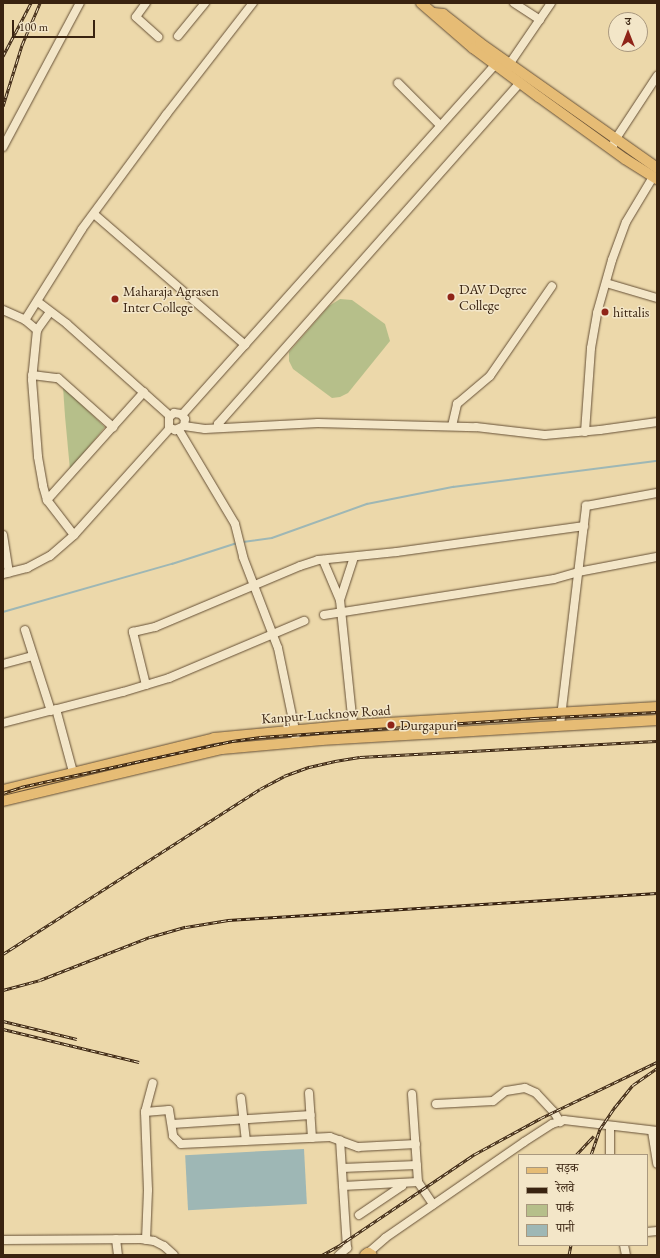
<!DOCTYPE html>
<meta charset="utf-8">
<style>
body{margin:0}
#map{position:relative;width:660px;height:1258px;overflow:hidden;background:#ecd8aa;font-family:"EB Garamond","Noto Serif Devanagari",serif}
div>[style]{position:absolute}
.green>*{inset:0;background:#b6bf8a}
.water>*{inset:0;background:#9eb7b5;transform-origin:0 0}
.stream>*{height:1.5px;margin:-0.75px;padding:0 0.75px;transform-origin:0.75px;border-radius:0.75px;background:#9eb7b5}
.roads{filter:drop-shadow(0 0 1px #665036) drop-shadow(0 0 1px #665036)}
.minor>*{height:8px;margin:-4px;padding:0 4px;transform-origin:4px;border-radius:4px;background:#f3e6c8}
.major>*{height:10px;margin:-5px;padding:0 5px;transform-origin:5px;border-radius:5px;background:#e6bc75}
.rail>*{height:3px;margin-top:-1.5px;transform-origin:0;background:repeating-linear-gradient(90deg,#f3e6c8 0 4.5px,#392310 0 9px);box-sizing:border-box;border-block:1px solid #392310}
.dots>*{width:11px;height:11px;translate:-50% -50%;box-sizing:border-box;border:2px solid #f3e6c8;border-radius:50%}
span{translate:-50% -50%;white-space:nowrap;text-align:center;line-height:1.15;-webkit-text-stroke:3px #f3e6c8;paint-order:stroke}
.poi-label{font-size:14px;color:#392310}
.left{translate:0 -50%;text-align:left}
.street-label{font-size:14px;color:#392310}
.frame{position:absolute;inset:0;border:4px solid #392310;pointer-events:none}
.legend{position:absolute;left:518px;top:1154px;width:130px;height:92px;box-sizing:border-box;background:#f3e6c8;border:1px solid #a9987e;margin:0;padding:5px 7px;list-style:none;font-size:12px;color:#392310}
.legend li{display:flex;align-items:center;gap:8px;height:20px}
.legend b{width:20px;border:1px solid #a9987e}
.north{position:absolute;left:608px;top:12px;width:40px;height:40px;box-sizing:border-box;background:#f3e6c8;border:1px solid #a9987e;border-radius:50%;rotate:0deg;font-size:11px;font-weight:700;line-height:16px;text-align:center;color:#392310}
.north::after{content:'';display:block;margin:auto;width:14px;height:18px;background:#8f2418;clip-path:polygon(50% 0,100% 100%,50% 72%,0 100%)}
.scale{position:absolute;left:12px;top:20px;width:83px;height:18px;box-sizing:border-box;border:2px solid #392310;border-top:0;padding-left:5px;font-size:12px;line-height:14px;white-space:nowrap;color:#392310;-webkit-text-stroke:3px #f3e6c8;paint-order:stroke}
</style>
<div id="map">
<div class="green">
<div style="clip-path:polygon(340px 299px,352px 300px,385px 324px,390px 341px,348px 393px,340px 397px,332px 398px,293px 369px,289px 361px,289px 352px,329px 306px)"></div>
<div style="clip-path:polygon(63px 387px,105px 427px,70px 470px,65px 416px)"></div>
</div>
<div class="water">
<div style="left:304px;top:1149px;width:55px;height:119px;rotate:87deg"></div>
</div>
<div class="stream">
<div style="left:243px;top:542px;width:29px;rotate:-8deg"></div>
<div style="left:272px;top:538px;width:101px;rotate:-19.7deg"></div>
<div style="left:367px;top:504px;width:88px;rotate:-11.2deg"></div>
<div style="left:453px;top:487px;width:206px;rotate:-7.3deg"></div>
<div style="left:3px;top:612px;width:176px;rotate:-15.9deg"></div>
<div style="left:172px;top:564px;width:68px;rotate:-17.9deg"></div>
</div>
<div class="roads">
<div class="minor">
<div style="left:146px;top:3px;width:17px;rotate:126deg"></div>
<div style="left:136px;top:17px;width:30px;rotate:42deg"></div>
<div style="left:514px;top:3px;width:31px;rotate:33deg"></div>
<div style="left:178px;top:36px;width:43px;rotate:-50.7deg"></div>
<div style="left:506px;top:69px;width:80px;rotate:-55.7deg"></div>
<div style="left:398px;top:83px;width:59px;rotate:45deg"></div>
<div style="left:3px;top:147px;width:163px;rotate:-61.9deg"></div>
<div style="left:612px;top:149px;width:9px;rotate:-72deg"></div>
<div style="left:615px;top:140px;width:77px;rotate:-56.7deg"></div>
<div style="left:94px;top:214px;width:200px;rotate:40.9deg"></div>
<div style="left:606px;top:283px;width:53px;rotate:16.4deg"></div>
<div style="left:38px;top:302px;width:36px;rotate:37deg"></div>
<div style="left:67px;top:324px;width:138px;rotate:41.8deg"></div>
<div style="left:3px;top:310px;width:24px;rotate:24deg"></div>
<div style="left:25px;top:320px;width:16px;rotate:40deg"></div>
<div style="left:50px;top:312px;width:22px;rotate:126deg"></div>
<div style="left:37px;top:330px;width:50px;rotate:95.7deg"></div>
<div style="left:32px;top:380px;width:77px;rotate:85.5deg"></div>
<div style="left:38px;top:457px;width:29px;rotate:80deg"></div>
<div style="left:43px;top:486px;width:15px;rotate:74deg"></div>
<div style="left:47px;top:500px;width:44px;rotate:52.4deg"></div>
<div style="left:25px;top:320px;width:107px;rotate:-57.9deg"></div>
<div style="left:82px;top:229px;width:142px;rotate:-53.6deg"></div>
<div style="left:166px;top:115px;width:142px;rotate:-52.2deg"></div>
<div style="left:32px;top:375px;width:26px;rotate:7deg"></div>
<div style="left:58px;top:378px;width:74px;rotate:41.7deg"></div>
<div style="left:182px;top:415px;width:476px;rotate:-48.2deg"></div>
<div style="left:184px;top:426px;width:7px;rotate:-82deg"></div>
<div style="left:185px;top:419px;width:6px;rotate:-129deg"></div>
<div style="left:181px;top:414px;width:7px;rotate:-172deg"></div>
<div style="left:174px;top:413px;width:6px;rotate:141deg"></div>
<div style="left:169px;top:417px;width:10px;rotate:90deg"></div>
<div style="left:169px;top:427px;width:7px;rotate:27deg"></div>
<div style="left:175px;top:430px;width:10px;rotate:-24deg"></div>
<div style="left:184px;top:426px;width:21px;rotate:8deg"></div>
<div style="left:205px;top:429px;width:113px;rotate:-3deg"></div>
<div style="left:318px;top:423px;width:158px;rotate:1.5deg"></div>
<div style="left:476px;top:427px;width:69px;rotate:6.6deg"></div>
<div style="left:545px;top:435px;width:55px;rotate:-5.2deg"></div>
<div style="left:600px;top:430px;width:58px;rotate:-8deg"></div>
<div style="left:452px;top:426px;width:23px;rotate:-77deg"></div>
<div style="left:457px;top:404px;width:43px;rotate:-40.3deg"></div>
<div style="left:490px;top:376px;width:109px;rotate:-55.4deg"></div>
<div style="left:218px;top:428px;width:4px;rotate:-90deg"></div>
<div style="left:218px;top:424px;width:456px;rotate:-48.5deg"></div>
<div style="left:179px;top:430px;width:109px;rotate:59.2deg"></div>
<div style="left:235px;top:524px;width:34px;rotate:76deg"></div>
<div style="left:243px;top:557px;width:97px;rotate:69deg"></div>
<div style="left:278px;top:648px;width:84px;rotate:78.3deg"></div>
<div style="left:295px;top:730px;width:13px;rotate:86deg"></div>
<div style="left:585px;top:432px;width:84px;rotate:-85.9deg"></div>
<div style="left:591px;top:348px;width:36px;rotate:-80deg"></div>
<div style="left:597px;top:313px;width:55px;rotate:-74.2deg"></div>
<div style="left:612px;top:260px;width:40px;rotate:-69.8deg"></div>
<div style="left:626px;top:222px;width:52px;rotate:-59deg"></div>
<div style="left:47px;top:500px;width:145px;rotate:-48.1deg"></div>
<div style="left:3px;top:535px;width:38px;rotate:81deg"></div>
<div style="left:323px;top:560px;width:43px;rotate:67deg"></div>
<div style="left:340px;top:600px;width:126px;rotate:84.1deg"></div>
<div style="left:3px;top:574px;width:25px;rotate:-14deg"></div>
<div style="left:27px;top:568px;width:26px;rotate:-28deg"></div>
<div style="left:50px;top:556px;width:32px;rotate:-41deg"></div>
<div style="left:74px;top:535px;width:144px;rotate:-48.1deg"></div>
<div style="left:340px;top:600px;width:45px;rotate:-72deg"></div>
<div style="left:324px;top:615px;width:233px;rotate:-8.9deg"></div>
<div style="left:554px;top:579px;width:25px;rotate:-16deg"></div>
<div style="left:578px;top:572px;width:80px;rotate:-10.8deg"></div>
<div style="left:25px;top:630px;width:85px;rotate:72.2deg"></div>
<div style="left:3px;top:664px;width:31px;rotate:-15deg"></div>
<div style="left:146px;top:685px;width:55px;rotate:-103.8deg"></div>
<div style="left:133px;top:632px;width:23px;rotate:-13deg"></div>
<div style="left:155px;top:627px;width:157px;rotate:-22.8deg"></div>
<div style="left:300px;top:566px;width:19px;rotate:-18deg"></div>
<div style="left:318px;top:560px;width:79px;rotate:-5.8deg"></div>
<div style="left:397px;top:552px;width:189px;rotate:-7.9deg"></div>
<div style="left:56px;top:709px;width:65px;rotate:74.9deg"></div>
<div style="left:3px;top:723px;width:124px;rotate:-14.5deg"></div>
<div style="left:123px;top:692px;width:48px;rotate:-16.9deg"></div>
<div style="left:169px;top:678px;width:147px;rotate:-22.9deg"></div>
<div style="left:560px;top:725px;width:221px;rotate:-83.2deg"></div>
<div style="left:586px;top:506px;width:72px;rotate:-10.4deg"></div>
<div style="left:309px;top:1093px;width:45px;rotate:86.2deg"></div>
<div style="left:412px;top:1094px;width:88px;rotate:86.1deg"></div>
<div style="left:418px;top:1182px;width:27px;rotate:56deg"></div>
<div style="left:241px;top:1098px;width:43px;rotate:83.4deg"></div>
<div style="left:436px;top:1104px;width:57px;rotate:-3deg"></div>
<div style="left:493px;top:1101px;width:16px;rotate:-38deg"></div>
<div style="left:506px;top:1091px;width:19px;rotate:-9deg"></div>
<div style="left:525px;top:1088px;width:12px;rotate:24deg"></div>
<div style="left:536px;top:1093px;width:26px;rotate:47deg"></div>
<div style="left:554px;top:1112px;width:12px;rotate:59deg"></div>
<div style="left:145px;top:1112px;width:24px;rotate:-5deg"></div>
<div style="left:169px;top:1110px;width:26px;rotate:81deg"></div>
<div style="left:173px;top:1136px;width:11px;rotate:45deg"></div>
<div style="left:181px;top:1144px;width:149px;rotate:-2.7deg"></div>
<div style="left:330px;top:1137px;width:30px;rotate:20deg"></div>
<div style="left:358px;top:1147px;width:58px;rotate:-3deg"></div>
<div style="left:172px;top:1124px;width:139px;rotate:-3.7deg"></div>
<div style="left:610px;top:1126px;width:29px;rotate:90deg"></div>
<div style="left:652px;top:1131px;width:33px;rotate:81deg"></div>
<div style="left:342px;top:1168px;width:75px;rotate:-2.3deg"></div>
<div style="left:343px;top:1186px;width:75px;rotate:-3.1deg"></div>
<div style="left:359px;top:1215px;width:52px;rotate:-34deg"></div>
<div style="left:402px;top:1186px;width:3px;rotate:-108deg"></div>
<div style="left:647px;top:1232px;width:10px;rotate:-6deg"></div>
<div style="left:116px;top:1239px;width:16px;rotate:83deg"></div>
<div style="left:3px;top:1240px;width:138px;rotate:-0.4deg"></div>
<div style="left:141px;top:1239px;width:13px;rotate:9deg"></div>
<div style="left:154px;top:1241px;width:11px;rotate:27deg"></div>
<div style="left:164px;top:1246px;width:13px;rotate:42deg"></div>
<div style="left:146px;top:1240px;width:50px;rotate:-87.7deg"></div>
<div style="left:148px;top:1190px;width:78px;rotate:-92.2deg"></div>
<div style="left:145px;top:1112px;width:30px;rotate:-75deg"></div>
<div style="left:624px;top:1245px;width:10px;rotate:79deg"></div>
<div style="left:368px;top:1253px;width:23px;rotate:-41deg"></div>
<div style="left:385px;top:1238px;width:169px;rotate:-34.6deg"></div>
<div style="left:524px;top:1142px;width:33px;rotate:-33deg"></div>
<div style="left:552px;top:1124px;width:13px;rotate:-18deg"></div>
<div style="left:564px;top:1120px;width:94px;rotate:6.7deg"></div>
<div style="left:339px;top:1255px;width:11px;rotate:-41deg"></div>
<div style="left:347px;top:1248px;width:108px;rotate:-93.7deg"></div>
</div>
<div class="major">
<div style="left:421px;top:3px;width:69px;rotate:40.9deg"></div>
<div style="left:473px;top:48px;width:82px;rotate:36.6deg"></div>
<div style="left:539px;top:97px;width:106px;rotate:35.8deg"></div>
<div style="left:625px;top:159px;width:38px;rotate:32deg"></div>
<div style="left:434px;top:13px;width:9px;rotate:6deg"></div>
<div style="left:443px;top:14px;width:47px;rotate:38.1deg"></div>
<div style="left:480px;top:43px;width:217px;rotate:35.2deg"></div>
<div style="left:3px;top:790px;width:217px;rotate:-13.8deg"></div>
<div style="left:214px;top:738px;width:140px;rotate:-5.3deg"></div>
<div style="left:353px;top:725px;width:305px;rotate:-3.4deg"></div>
<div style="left:3px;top:801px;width:225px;rotate:-13.4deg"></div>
<div style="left:222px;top:749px;width:100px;rotate:-5.1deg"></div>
<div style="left:322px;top:740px;width:336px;rotate:-3.4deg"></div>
<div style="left:365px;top:1255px;width:4px;rotate:-34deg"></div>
<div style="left:368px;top:1253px;width:4px;rotate:27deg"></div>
</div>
</div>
<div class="rail">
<div style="left:3px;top:56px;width:60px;rotate:-62.2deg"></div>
<div style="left:3px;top:106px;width:64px;rotate:-72.7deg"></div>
<div style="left:22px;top:45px;width:46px;rotate:-66.8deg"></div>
<div style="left:3px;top:793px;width:19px;rotate:-18deg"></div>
<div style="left:21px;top:787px;width:216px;rotate:-12.3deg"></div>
<div style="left:232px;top:741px;width:29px;rotate:-8deg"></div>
<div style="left:261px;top:737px;width:274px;rotate:-4deg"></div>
<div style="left:534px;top:718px;width:123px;rotate:-2.8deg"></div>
<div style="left:3px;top:954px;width:305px;rotate:-32.7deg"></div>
<div style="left:260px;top:789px;width:27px;rotate:-28deg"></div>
<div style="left:284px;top:776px;width:27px;rotate:-20deg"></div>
<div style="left:309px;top:767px;width:27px;rotate:-13deg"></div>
<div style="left:335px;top:761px;width:25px;rotate:-9deg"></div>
<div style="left:360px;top:757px;width:297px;rotate:-3.1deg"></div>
<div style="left:3px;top:990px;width:38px;rotate:-15deg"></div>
<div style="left:40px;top:980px;width:118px;rotate:-21.4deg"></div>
<div style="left:150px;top:937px;width:37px;rotate:-16deg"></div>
<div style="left:186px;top:927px;width:43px;rotate:-9.5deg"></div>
<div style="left:228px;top:920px;width:430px;rotate:-3.6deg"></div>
<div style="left:3px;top:1021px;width:76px;rotate:13.7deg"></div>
<div style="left:3px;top:1029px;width:140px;rotate:13.6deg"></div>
<div style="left:576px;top:1155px;width:26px;rotate:-47deg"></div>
<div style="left:591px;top:1155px;width:28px;rotate:-71deg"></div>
<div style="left:600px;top:1129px;width:27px;rotate:-56deg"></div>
<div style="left:615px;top:1107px;width:28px;rotate:-51deg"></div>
<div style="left:633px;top:1085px;width:29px;rotate:-35deg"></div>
<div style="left:322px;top:1255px;width:21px;rotate:-29deg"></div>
<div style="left:340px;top:1245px;width:163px;rotate:-34deg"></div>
<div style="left:475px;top:1154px;width:75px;rotate:-28.6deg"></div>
<div style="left:541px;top:1118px;width:129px;rotate:-25.8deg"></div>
<div style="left:569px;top:1255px;width:10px;rotate:-79deg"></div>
</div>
<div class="dots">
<div style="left:451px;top:297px;background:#8f2418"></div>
<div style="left:115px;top:299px;background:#8f2418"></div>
<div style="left:605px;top:312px;background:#8f2418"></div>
<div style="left:391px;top:725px;background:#8f2418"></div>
</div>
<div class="poi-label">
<span class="left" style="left:459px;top:297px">DAV Degree<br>College</span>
<span class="left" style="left:123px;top:299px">Maharaja Agrasen<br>Inter College</span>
<span class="left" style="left:613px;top:312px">hittalis</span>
<span class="left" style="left:400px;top:725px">Durgapuri</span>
</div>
<div class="street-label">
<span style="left:326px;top:714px;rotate:-4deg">Kanpur-Lucknow Road</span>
</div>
<div class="frame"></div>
<ul class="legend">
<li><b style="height:5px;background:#e6bc75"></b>सड़क</li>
<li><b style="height:5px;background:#392310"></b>रेलवे</li>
<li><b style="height:11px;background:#b6bf8a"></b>पार्क</li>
<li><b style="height:11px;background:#9eb7b5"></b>पानी</li>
</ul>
<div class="north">उ</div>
<div class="scale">100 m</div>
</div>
